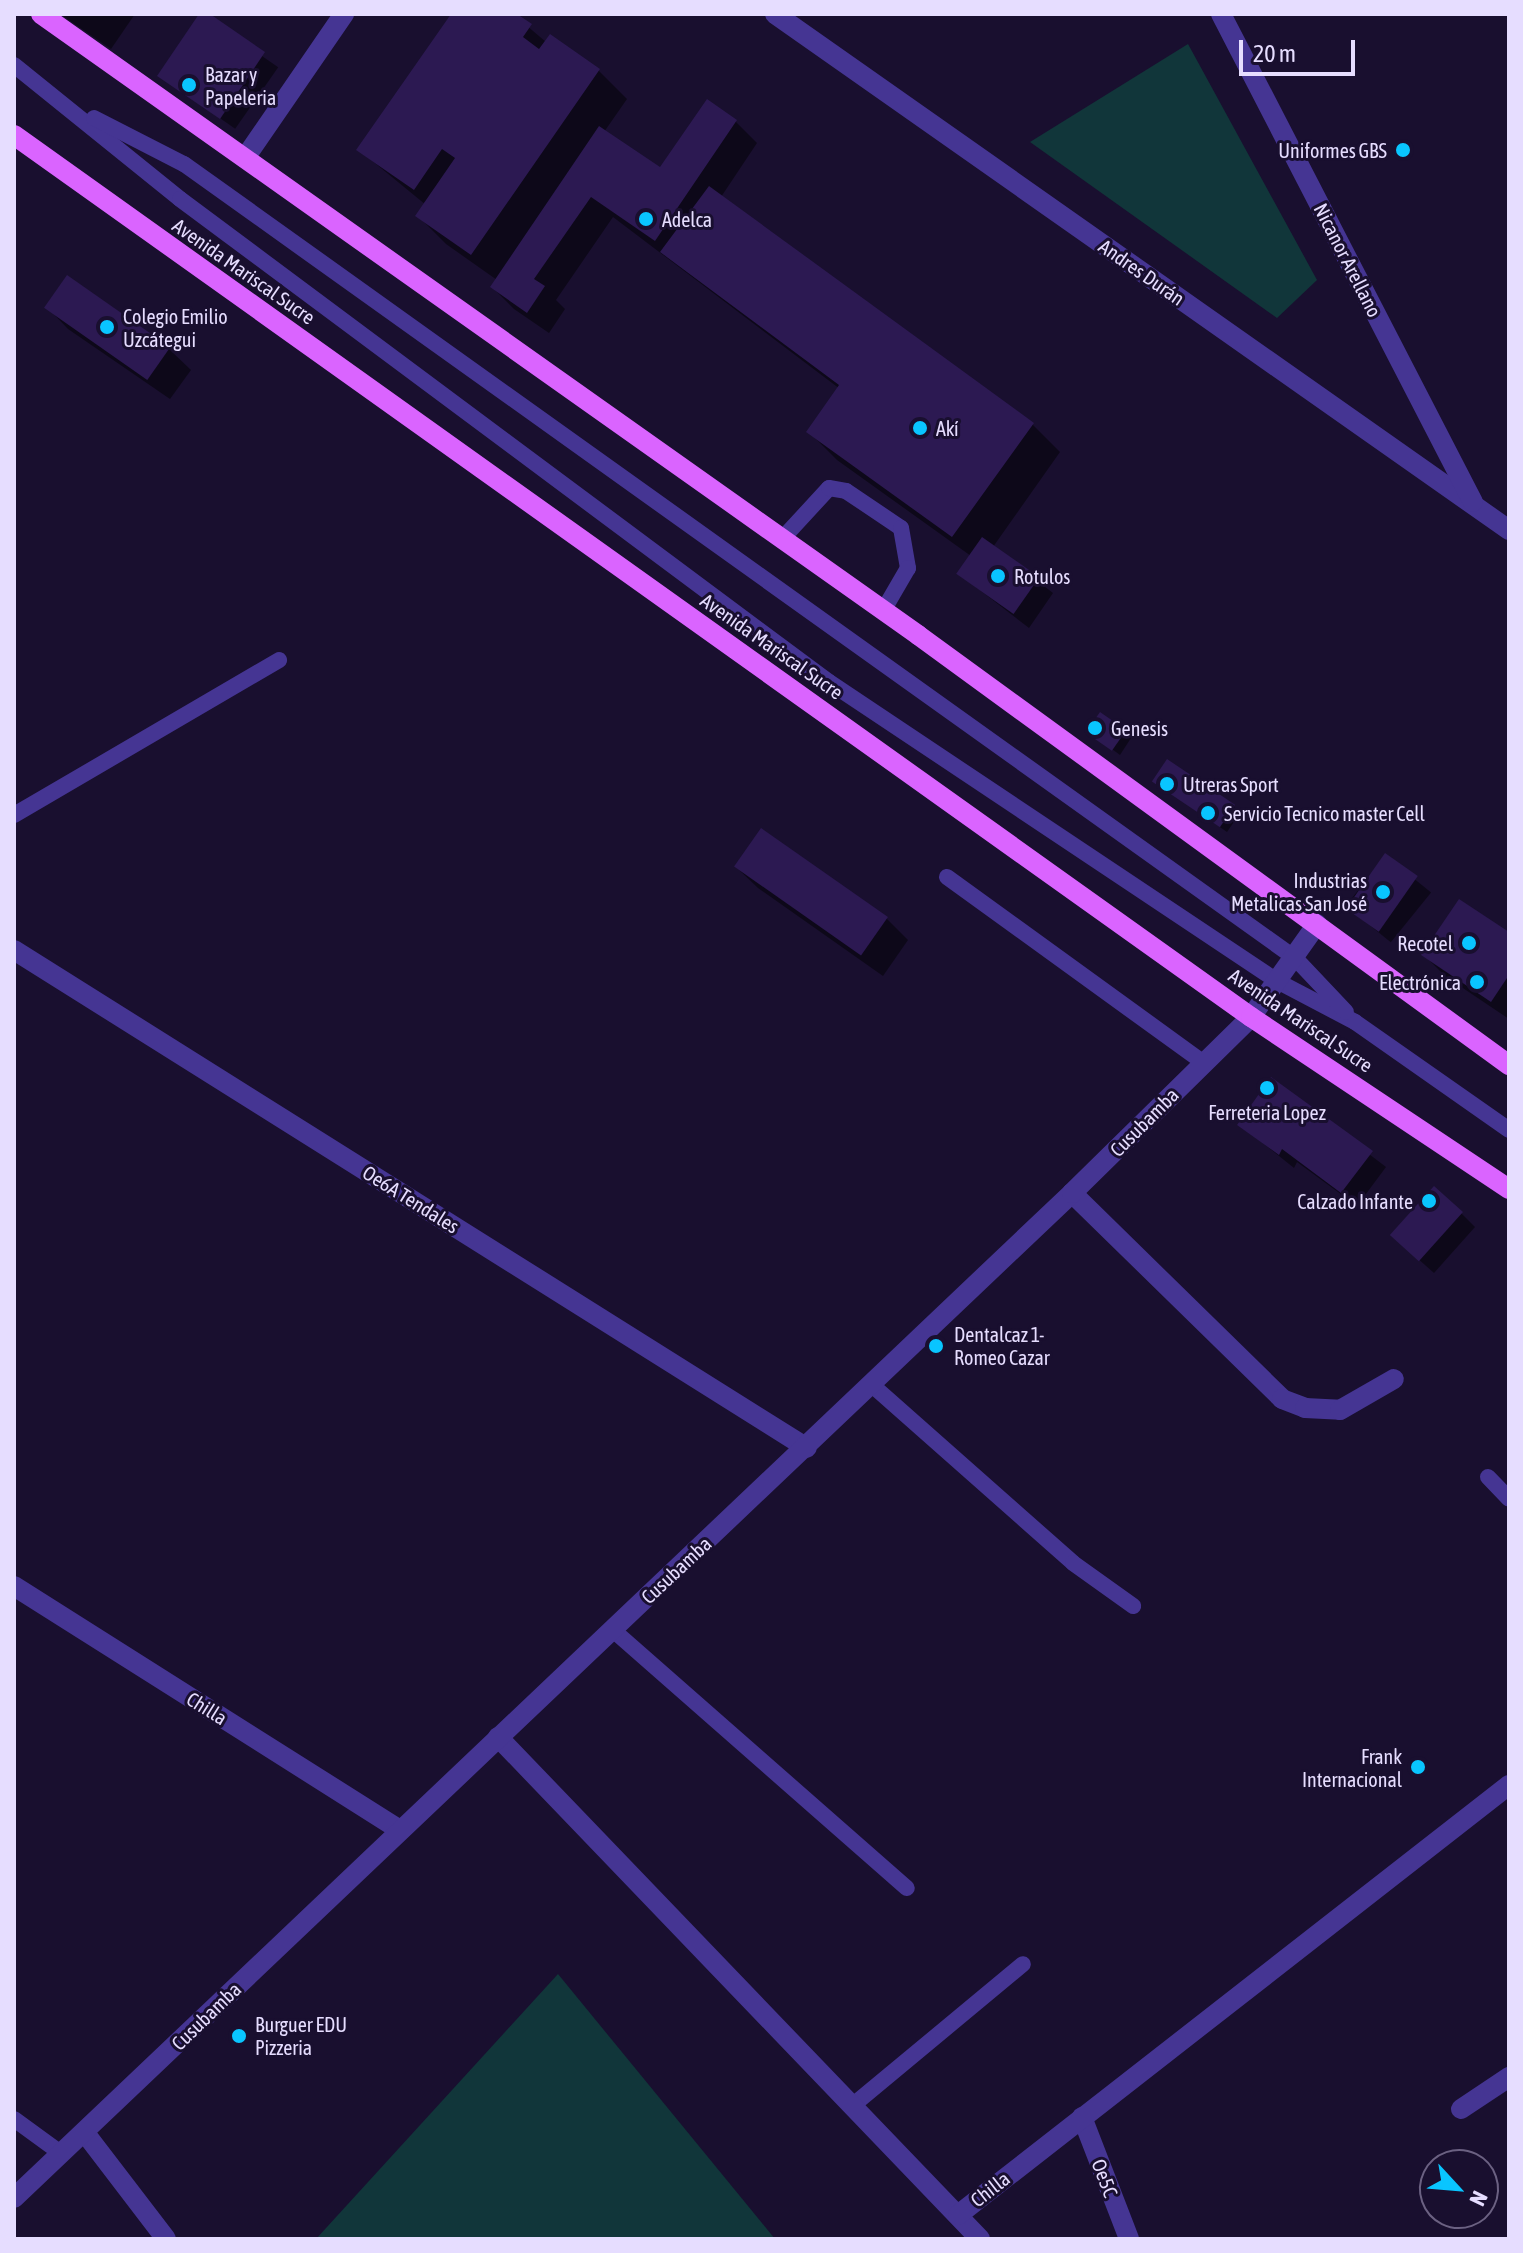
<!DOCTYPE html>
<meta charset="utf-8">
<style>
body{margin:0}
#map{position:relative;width:1523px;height:2253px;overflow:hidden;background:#190f2f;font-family:"Asap Condensed",sans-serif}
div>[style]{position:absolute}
.green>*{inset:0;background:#11363a}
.shadow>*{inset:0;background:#0007;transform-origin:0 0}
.building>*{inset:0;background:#2c1952;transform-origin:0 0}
.service>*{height:16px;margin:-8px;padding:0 8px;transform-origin:8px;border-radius:8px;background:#453593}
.minor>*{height:20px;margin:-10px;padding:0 10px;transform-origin:10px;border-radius:10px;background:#453593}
.tertiary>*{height:20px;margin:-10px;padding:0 10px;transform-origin:10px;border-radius:10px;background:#453593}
.primary>*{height:20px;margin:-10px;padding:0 10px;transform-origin:10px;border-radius:10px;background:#da64ff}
.dots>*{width:22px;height:22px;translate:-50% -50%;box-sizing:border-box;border:4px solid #190f2f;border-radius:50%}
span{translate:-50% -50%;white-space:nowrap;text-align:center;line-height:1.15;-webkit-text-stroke:6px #190f2f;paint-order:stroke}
.poi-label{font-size:20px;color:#e6ddff}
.left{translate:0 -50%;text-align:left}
.right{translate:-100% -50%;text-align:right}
.street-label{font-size:20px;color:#e6ddff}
.frame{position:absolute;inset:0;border:16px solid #e6ddff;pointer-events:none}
.north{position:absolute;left:1419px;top:2149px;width:80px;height:80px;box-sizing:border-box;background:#190f2f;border:2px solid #6b6182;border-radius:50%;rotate:116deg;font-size:22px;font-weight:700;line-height:32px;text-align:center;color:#e6ddff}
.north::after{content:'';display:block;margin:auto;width:28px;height:36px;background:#09c5ff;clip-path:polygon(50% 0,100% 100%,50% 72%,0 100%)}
.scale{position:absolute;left:1239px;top:40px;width:116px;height:36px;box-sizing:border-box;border:4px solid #e6ddff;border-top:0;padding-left:10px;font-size:24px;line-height:28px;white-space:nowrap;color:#e6ddff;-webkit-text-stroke:6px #190f2f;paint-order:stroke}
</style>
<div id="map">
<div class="green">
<div style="clip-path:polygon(1188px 44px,1317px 280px,1277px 318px,1030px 142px)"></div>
<div style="clip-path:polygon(558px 1974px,775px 2239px,316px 2239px)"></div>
</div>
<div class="shadow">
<div style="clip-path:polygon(60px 14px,135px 14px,111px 49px)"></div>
<div style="left:202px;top:14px;width:93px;height:75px;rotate:35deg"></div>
<div style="clip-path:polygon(454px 14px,513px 14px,546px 42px,550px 37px,599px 71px,627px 99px,604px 132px,661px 170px,707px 102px,736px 122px,757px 143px,721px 197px,1032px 424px,1060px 452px,993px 547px,1053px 593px,1029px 628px,959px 574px,971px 556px,837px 460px,809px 432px,840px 389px,613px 217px,556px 300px,565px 309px,549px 333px,514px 309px,492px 287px,497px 280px,446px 244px,418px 216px,426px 205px,359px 150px)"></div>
<div style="clip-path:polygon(68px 278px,169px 349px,191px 370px,170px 399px,68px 329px,47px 307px)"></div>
<div style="clip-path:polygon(1125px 731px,1131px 738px,1120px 755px,1089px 732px)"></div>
<div style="clip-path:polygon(1154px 781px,1234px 807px,1240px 813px,1227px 832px)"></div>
<div style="left:1386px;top:856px;width:58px;height:64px;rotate:39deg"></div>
<div style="clip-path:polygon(736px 867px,887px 919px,908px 940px,883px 976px,758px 888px)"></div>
<div style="clip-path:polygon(1509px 935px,1509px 1019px,1445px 976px,1423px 954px)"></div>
<div style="clip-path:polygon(1272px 1080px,1386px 1167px,1357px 1206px,1297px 1162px,1294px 1168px,1239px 1124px)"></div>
<div style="clip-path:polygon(1461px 1213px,1475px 1227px,1434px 1273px,1407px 1249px)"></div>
</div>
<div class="building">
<div style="clip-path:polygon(199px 14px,210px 14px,265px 52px,220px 119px,157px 76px)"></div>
<div style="clip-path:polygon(451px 14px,517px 14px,532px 24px,523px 37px,539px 49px,550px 34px,600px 69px,471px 255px,415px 216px,455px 158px,442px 149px,414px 190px,356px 150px)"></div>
<div style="clip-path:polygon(707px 99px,737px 120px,655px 241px,591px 197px,534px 279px,545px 286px,527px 313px,490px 287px,599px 126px,660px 167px)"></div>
<div style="clip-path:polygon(709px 186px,1034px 423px,952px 537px,806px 432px,839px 385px,660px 252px)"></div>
<div style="left:67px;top:275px;width:126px;height:40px;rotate:35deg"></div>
<div style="left:982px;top:537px;width:70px;height:45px;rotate:35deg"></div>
<div style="left:1100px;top:712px;width:32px;height:25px;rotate:35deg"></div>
<div style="left:1167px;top:759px;width:82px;height:27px;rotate:34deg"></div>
<div style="left:761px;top:828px;width:155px;height:47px;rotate:35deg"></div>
<div style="left:1385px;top:853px;width:40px;height:68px;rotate:35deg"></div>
<div style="clip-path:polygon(1459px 899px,1509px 932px,1509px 975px,1491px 1002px,1421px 955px)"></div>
<div style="clip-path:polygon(1271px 1077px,1373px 1151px,1341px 1193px,1282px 1149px,1279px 1155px,1237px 1125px)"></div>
<div style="left:1434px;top:1186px;width:39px;height:66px;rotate:42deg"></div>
</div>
<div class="service">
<div style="left:14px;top:65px;width:213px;rotate:38.9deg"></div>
<div style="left:180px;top:199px;width:809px;rotate:36.66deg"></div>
<div style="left:829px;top:682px;width:539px;rotate:33.72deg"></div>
<div style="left:1277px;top:981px;width:88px;rotate:27.7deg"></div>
<div style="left:1355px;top:1022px;width:188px;rotate:35deg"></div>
<div style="left:94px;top:118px;width:101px;rotate:27.1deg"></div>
<div style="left:184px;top:164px;width:1366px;rotate:35.55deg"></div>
<div style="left:1295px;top:958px;width:74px;rotate:46.6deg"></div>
<div style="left:782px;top:539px;width:69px;rotate:-47.3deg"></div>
<div style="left:829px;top:488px;width:17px;rotate:10deg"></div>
<div style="left:846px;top:491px;width:66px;rotate:33.9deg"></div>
<div style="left:901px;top:528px;width:41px;rotate:80.1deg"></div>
<div style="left:908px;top:568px;width:50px;rotate:120.2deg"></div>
<div style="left:14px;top:815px;width:307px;rotate:-30.3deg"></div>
<div style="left:947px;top:877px;width:317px;rotate:35.9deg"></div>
<div style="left:872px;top:1385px;width:268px;rotate:41.5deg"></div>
<div style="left:1073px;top:1563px;width:74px;rotate:35.6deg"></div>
<div style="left:1488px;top:1477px;width:30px;rotate:46deg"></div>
<div style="left:613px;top:1630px;width:391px;rotate:41.3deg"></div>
<div style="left:852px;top:2106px;width:222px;rotate:-39.7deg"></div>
<div style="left:14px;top:2119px;width:59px;rotate:36.1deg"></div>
</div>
<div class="minor">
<div style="left:775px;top:14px;width:897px;rotate:35.11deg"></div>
<div style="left:1221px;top:14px;width:549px;rotate:62.69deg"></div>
<div style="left:245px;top:158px;width:175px;rotate:-55.5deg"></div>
<div style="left:14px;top:950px;width:936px;rotate:32.13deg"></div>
<div style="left:1072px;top:1193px;width:294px;rotate:44.4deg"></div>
<div style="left:1282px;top:1399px;width:25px;rotate:21deg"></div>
<div style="left:1305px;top:1408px;width:35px;rotate:3deg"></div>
<div style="left:1340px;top:1410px;width:62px;rotate:-29.9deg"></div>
<div style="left:14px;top:1586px;width:457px;rotate:32.3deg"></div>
<div style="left:498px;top:1737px;width:696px;rotate:46.16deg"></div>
<div style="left:1461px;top:2109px;width:58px;rotate:-33.7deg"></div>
<div style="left:1082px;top:2117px;width:131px;rotate:68.9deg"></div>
<div style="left:85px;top:2133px;width:133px;rotate:52.6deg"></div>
<div style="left:958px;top:2215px;width:699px;rotate:-37.97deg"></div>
</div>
<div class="tertiary">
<div style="left:14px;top:2198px;width:1459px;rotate:-43.53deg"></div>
<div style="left:1072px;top:1193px;width:251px;rotate:-44.5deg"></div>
<div style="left:1251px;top:1017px;width:114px;rotate:-54.6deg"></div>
</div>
<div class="primary">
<div style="left:41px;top:14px;width:1075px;rotate:35.3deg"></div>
<div style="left:918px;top:635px;width:731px;rotate:36.04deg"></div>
<div style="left:14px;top:135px;width:1519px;rotate:35.49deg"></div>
<div style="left:1251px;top:1017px;width:310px;rotate:33.7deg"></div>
</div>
<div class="dots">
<div style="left:189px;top:85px;background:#09c5ff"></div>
<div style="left:1403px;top:150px;background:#09c5ff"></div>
<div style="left:646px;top:219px;background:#09c5ff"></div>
<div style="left:107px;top:327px;background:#09c5ff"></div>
<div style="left:920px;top:428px;background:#09c5ff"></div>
<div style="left:998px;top:576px;background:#09c5ff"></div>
<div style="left:1095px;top:728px;background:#09c5ff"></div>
<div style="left:1167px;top:784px;background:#09c5ff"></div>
<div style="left:1208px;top:813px;background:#09c5ff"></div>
<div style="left:1383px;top:892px;background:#09c5ff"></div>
<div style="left:1469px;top:943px;background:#09c5ff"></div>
<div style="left:1477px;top:982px;background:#09c5ff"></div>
<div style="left:1267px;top:1088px;background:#09c5ff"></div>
<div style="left:1429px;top:1201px;background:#09c5ff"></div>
<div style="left:936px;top:1346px;background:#09c5ff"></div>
<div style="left:1418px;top:1767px;background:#09c5ff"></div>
<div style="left:239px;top:2036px;background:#09c5ff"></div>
</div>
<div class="poi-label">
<span class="left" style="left:205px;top:86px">Bazar y<br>Papeleria</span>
<span class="right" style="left:1387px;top:150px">Uniformes GBS</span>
<span class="left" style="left:662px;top:219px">Adelca</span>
<span class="left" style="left:123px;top:328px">Colegio Emilio<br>Uzcátegui</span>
<span class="left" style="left:936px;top:428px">Akí</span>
<span class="left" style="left:1014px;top:576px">Rotulos</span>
<span class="left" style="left:1111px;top:728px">Genesis</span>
<span class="left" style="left:1183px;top:784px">Utreras Sport</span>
<span class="left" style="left:1224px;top:813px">Servicio Tecnico master Cell</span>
<span class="right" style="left:1367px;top:892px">Industrias<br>Metalicas San José</span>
<span class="right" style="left:1453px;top:943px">Recotel</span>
<span class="right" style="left:1461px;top:982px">Electrónica</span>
<span style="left:1267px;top:1112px">Ferreteria Lopez</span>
<span class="right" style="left:1413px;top:1201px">Calzado Infante</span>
<span class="left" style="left:954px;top:1346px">Dentalcaz 1-<br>Romeo Cazar</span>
<span class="right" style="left:1402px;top:1768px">Frank<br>Internacional</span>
<span class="left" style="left:255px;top:2036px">Burguer EDU<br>Pizzeria</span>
</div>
<div class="street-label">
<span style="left:1348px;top:260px;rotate:63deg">Nicanor Arellano</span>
<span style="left:244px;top:271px;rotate:35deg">Avenida Mariscal Sucre</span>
<span style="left:1142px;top:272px;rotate:35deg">Andres Durán</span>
<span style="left:772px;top:646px;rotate:35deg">Avenida Mariscal Sucre</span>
<span style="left:1301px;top:1020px;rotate:34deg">Avenida Mariscal Sucre</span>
<span style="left:1144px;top:1122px;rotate:-45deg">Cusubamba</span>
<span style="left:411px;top:1199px;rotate:32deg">Oe6A Tendales</span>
<span style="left:676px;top:1570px;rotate:-43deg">Cusubamba</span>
<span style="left:207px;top:1708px;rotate:32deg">Chilla</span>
<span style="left:206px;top:2016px;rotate:-44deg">Cusubamba</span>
<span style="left:1105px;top:2178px;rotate:69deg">Oe5C</span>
<span style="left:990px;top:2189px;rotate:-38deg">Chilla</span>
</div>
<div class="frame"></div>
<div class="north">N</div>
<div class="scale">20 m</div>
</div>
